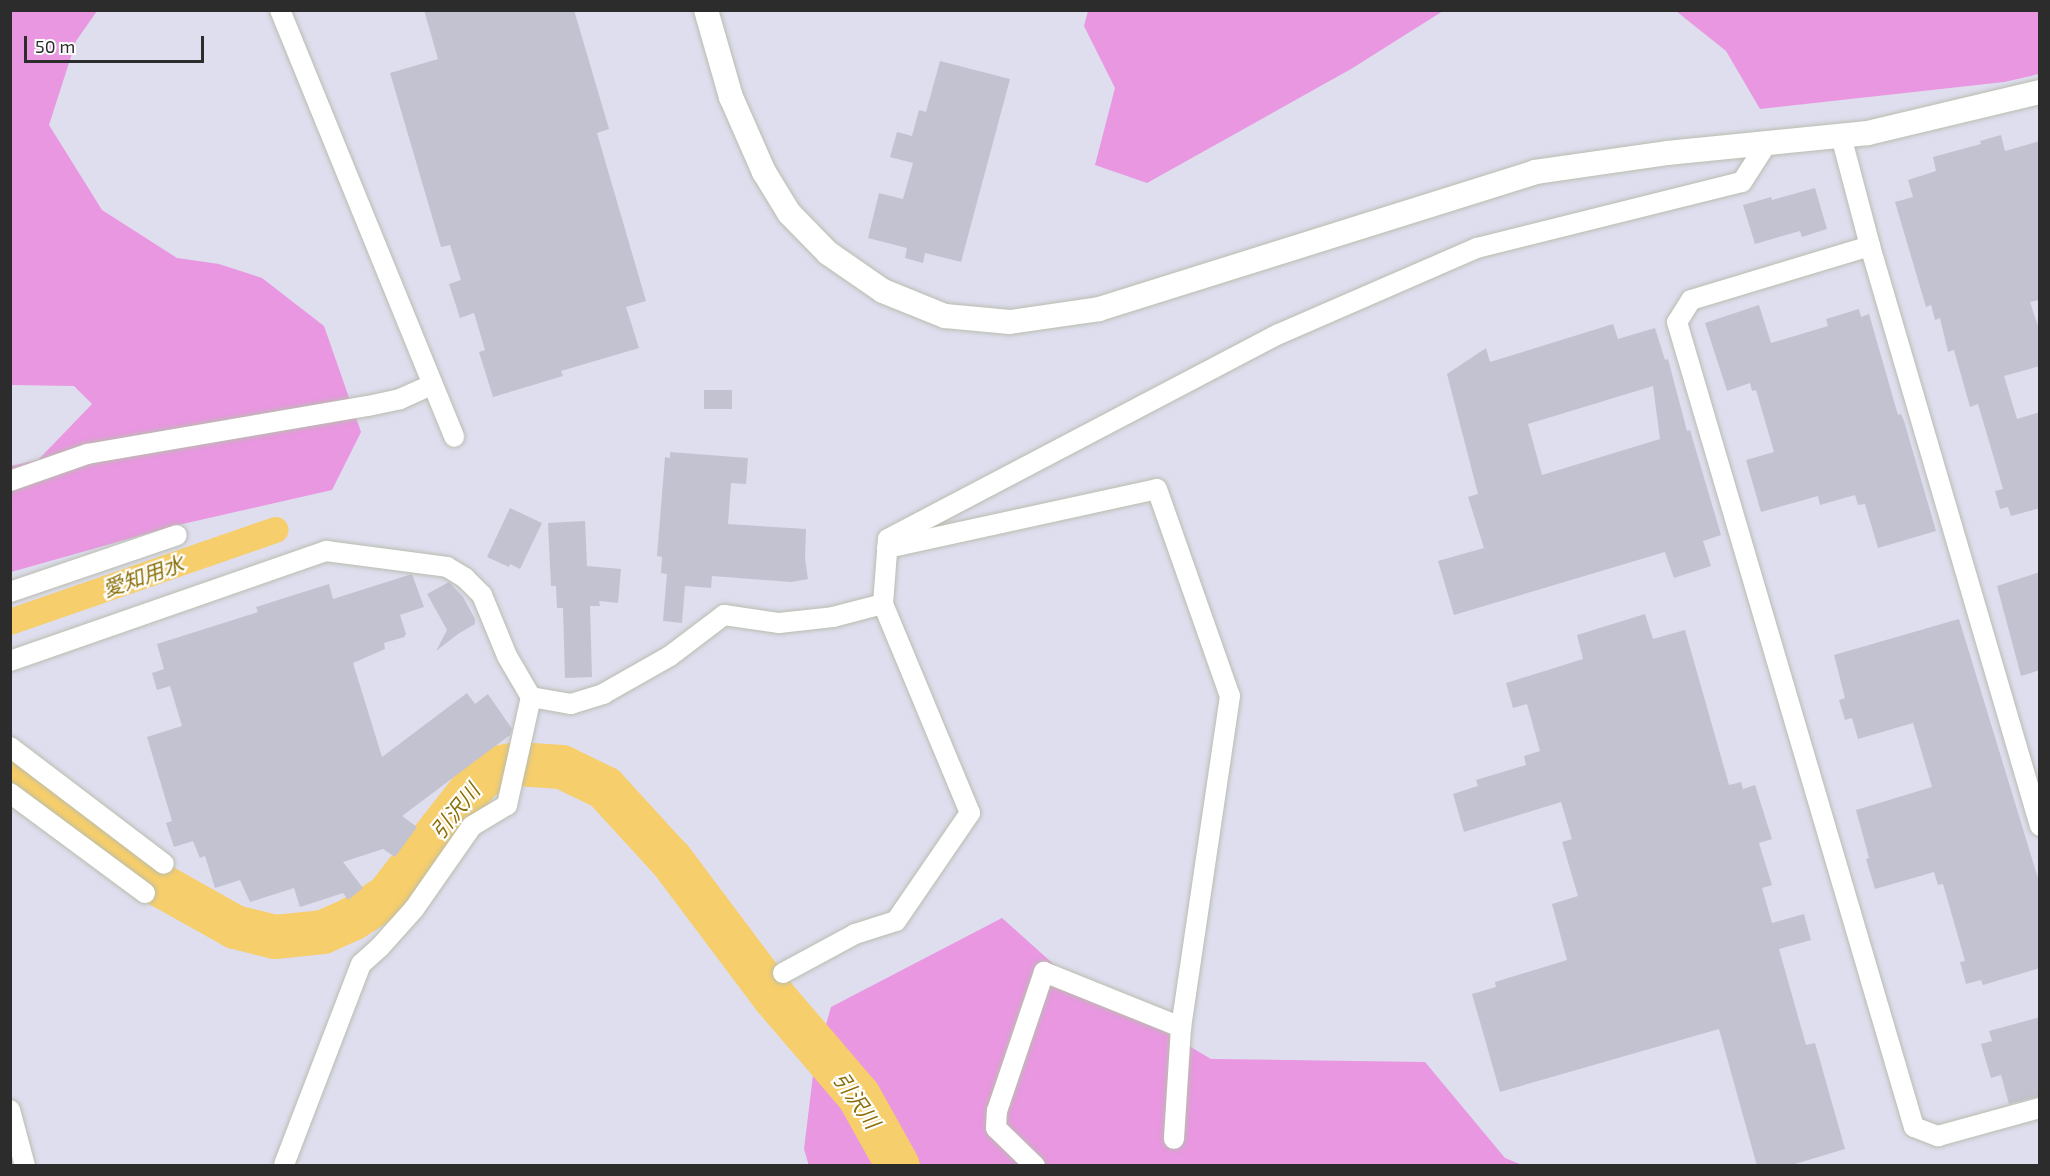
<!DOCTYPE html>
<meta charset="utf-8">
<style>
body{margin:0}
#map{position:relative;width:2050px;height:1176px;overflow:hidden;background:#dedeef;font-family:"Exo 2","Noto Sans JP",sans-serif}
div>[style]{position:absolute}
.green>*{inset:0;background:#e897e0}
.canal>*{height:26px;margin:-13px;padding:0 13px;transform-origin:13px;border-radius:13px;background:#f6ce6b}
.river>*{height:44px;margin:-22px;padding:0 22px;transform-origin:22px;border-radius:22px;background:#f6ce6b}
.building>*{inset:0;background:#c3c2d0;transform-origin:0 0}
.roads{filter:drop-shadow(0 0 2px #b9bdae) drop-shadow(0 0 2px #b9bdae)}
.minor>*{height:20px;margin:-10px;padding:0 10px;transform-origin:10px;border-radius:10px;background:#fff}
.tertiary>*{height:24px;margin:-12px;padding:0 12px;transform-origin:12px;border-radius:12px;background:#fff}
span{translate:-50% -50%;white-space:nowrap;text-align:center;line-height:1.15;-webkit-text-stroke:4.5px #fff;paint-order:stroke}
.water-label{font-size:21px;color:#8a6f07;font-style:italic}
.frame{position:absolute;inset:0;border:12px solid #2c2c2c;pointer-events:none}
.scale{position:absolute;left:24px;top:36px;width:180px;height:27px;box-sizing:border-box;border:3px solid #2c2c2c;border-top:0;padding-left:8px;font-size:18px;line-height:21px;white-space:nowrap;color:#2c2c2c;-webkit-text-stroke:4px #fff;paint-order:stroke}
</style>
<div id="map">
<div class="green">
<div style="clip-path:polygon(11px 11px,97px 11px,76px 41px,49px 125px,102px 210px,177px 258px,219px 264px,262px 278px,324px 326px,361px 432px,332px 490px,178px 525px,11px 572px,11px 466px,38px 460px,92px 404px,74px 386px,11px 385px)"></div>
<div style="clip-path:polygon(1088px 11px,1088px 10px,1443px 11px,1351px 69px,1147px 183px,1095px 165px,1115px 88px,1084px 26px)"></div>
<div style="clip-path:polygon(1676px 11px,2039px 11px,2039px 74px,2004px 82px,1760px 109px,1726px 51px)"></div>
<div style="clip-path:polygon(1002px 918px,1060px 970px,1211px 1059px,1425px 1062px,1505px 1158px,1522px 1165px,809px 1166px,804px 1149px,814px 1067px,831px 1007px)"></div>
</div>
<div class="canal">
<div style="left:10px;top:622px;width:281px;rotate:-19.1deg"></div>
</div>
<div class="river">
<div style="left:10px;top:772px;width:190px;rotate:36.9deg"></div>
<div style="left:162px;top:886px;width:84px;rotate:29.3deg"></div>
<div style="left:235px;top:927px;width:41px;rotate:14deg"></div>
<div style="left:275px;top:937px;width:48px;rotate:-5.9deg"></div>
<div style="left:323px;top:932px;width:32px;rotate:-24deg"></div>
<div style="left:352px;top:919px;width:41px;rotate:-32.2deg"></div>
<div style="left:387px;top:897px;width:150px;rotate:-51.8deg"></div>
<div style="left:480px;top:779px;width:24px;rotate:-30deg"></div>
<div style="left:501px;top:767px;width:16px;rotate:-11deg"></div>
<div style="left:517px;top:764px;width:45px;rotate:3.8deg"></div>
<div style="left:562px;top:767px;width:48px;rotate:26deg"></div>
<div style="left:605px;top:788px;width:99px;rotate:47.5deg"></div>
<div style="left:672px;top:861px;width:171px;rotate:53.1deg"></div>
<div style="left:775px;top:998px;width:129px;rotate:49.4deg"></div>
<div style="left:859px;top:1096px;width:80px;rotate:60.9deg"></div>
</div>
<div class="building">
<div style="clip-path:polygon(424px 10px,574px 10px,609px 129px,597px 133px,646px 301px,626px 307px,639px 348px,561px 371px,563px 376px,493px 397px,479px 352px,485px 350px,474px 313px,460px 318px,449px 284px,461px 280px,450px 245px,441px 247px,390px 73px,438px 59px)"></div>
<div style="clip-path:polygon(940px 61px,1010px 79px,961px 262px,925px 253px,923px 263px,905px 258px,907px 248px,868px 238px,879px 193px,903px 199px,913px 163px,890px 157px,897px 132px,912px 136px,919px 110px,926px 112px)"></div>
<div style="clip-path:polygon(2001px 135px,2005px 151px,2040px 141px,2040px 300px,2030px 302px,2040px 332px,2040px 366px,2004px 376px,2017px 419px,2040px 412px,2040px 508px,2011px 516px,2008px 507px,2000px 509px,1995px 491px,2003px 489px,1978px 404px,1970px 407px,1954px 350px,1948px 352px,1940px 318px,1935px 320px,1931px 305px,1926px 307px,1895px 202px,1913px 197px,1908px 180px,1936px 171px,1933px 157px,1981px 144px,1980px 141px)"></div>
<div style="clip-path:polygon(1815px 188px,1827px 229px,1802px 237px,1800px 231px,1755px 244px,1743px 205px,1771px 197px,1772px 200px)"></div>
<div style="clip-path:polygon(1759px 305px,1771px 343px,1828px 326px,1826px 319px,1859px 309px,1861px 317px,1869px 314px,1898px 415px,1901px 414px,1904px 421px,1936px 531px,1878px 548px,1865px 504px,1858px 505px,1855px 495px,1820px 505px,1818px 496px,1761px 512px,1746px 460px,1774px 452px,1756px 390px,1752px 391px,1750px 383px,1727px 391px,1705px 323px)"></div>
<div style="clip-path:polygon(evenodd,1613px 324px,1618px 339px,1655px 328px,1665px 360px,1668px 359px,1687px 431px,1690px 430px,1721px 535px,1703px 541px,1711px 566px,1674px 578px,1665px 552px,1454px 615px,1438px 561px,1484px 548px,1468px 497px,1478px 494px,1447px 374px,1486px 348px,1490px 362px,1613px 324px,1653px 386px,1660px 439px,1542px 475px,1528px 424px,1653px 386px)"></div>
<div style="left:732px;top:390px;width:19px;height:28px;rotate:90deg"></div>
<div style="clip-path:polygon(670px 452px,748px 458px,746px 484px,731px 483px,728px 524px,806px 529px,805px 558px,808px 579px,791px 582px,712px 576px,711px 588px,685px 586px,682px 623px,663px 621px,667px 574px,661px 573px,662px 557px,657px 556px,665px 457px,670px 458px)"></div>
<div style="clip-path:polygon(510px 508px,542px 523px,520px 569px,510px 564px,509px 567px,487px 557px)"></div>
<div style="clip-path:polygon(585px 521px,587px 566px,621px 569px,618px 603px,599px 601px,600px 606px,590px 606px,592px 677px,565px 678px,563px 608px,557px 608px,556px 586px,551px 586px,548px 523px)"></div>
<div style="clip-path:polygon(2040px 572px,2040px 670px,2021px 676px,1997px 586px)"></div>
<div style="clip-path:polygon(412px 574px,424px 607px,400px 615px,406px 634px,404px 637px,384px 643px,385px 649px,353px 663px,382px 757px,467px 693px,475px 704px,488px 694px,512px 729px,510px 735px,402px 816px,417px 827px,395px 857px,383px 849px,343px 862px,363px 888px,348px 900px,343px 893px,300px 907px,294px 888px,250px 902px,240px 880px,215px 888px,205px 856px,200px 858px,193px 841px,174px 847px,166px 823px,172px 821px,147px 737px,182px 726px,170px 686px,157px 690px,152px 673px,164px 669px,157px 644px,258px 612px,256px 607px,329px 584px,333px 599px)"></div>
<div style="clip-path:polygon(449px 582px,463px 597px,475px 619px,475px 624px,458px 634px,436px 651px,447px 630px,427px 594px)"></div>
<div style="clip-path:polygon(1645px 614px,1653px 639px,1685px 630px,1729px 785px,1741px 782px,1743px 789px,1755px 785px,1772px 839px,1759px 843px,1772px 885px,1762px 888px,1772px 923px,1804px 914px,1811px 940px,1779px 949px,1806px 1045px,1815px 1043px,1845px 1149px,1788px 1166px,1757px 1166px,1719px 1029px,1500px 1092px,1472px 994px,1496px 987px,1495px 982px,1567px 960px,1552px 904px,1578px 896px,1562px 842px,1572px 839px,1561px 802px,1464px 832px,1453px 794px,1478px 786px,1476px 780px,1526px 765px,1524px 756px,1540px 751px,1527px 704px,1513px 708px,1506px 683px,1583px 659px,1577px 635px)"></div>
<div style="clip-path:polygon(1959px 619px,2040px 885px,2040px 968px,1983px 985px,1981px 980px,1966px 984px,1960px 962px,1965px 961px,1943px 884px,1938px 885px,1934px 872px,1875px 889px,1866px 859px,1869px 858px,1856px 810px,1932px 787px,1913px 723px,1858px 739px,1852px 718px,1845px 720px,1839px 700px,1845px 698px,1834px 655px)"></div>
<div style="clip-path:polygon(2040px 1017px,2040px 1096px,2009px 1104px,2001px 1075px,1991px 1078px,1981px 1044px,1992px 1041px,1989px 1031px)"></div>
</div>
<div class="roads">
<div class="minor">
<div style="left:280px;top:10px;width:461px;rotate:67.8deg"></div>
<div style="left:1841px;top:136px;width:114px;rotate:75.2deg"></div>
<div style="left:1870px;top:246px;width:187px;rotate:163.2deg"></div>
<div style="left:1691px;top:300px;width:26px;rotate:122deg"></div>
<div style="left:1677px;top:322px;width:839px;rotate:73.6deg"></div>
<div style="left:1914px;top:1127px;width:26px;rotate:21deg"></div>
<div style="left:1938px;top:1136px;width:106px;rotate:-15.4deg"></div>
<div style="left:1870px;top:246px;width:604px;rotate:73.66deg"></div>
<div style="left:10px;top:481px;width:82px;rotate:-19.3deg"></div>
<div style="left:87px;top:454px;width:285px;rotate:-9.7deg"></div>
<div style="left:368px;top:406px;width:33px;rotate:-12deg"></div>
<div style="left:400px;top:399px;width:34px;rotate:-24deg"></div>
<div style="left:887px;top:548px;width:276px;rotate:-12.3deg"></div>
<div style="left:1157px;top:489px;width:219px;rotate:70.6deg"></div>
<div style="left:1230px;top:696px;width:335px;rotate:98.4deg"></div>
<div style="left:1181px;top:1027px;width:112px;rotate:93.6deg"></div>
<div style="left:10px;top:592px;width:176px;rotate:-18.8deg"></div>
<div style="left:10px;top:661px;width:335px;rotate:-19.2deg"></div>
<div style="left:326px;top:551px;width:122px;rotate:7.5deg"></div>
<div style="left:447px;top:567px;width:21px;rotate:31deg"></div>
<div style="left:465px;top:578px;width:24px;rotate:45deg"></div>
<div style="left:482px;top:595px;width:66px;rotate:67.7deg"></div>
<div style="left:507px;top:656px;width:48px;rotate:59.7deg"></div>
<div style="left:531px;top:697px;width:111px;rotate:102.5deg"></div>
<div style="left:507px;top:805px;width:41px;rotate:149deg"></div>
<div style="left:472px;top:826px;width:101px;rotate:124.9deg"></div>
<div style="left:414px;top:909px;width:51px;rotate:131.8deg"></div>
<div style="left:380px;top:947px;width:25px;rotate:138deg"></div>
<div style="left:361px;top:964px;width:215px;rotate:111deg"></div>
<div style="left:531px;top:697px;width:41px;rotate:9.9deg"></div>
<div style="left:571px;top:704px;width:34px;rotate:-17deg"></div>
<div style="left:603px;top:694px;width:77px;rotate:-29.6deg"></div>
<div style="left:670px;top:656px;width:68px;rotate:-37.2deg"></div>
<div style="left:724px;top:615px;width:56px;rotate:8.3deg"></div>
<div style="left:779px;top:623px;width:54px;rotate:-6.3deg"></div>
<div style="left:833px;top:617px;width:52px;rotate:-14.6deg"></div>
<div style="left:10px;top:747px;width:193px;rotate:37.2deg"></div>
<div style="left:10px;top:793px;width:168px;rotate:36.5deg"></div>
<div style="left:783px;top:973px;width:82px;rotate:-28.4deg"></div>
<div style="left:855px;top:934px;width:43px;rotate:-17.6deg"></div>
<div style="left:896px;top:921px;width:131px;rotate:-55.6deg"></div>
<div style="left:970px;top:813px;width:226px;rotate:-112.6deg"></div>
<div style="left:883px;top:604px;width:65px;rotate:-85.6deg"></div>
<div style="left:888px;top:539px;width:441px;rotate:-27.7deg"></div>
<div style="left:1279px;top:334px;width:216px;rotate:-23.5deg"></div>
<div style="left:1477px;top:248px;width:273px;rotate:-14deg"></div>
<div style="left:1742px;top:182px;width:46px;rotate:-57.3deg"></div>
<div style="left:10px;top:1110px;width:58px;rotate:75deg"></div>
<div style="left:1035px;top:1166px;width:54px;rotate:-135.7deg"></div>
<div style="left:996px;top:1128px;width:17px;rotate:-87deg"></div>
<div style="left:997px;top:1111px;width:147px;rotate:-71.3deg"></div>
<div style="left:1044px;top:972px;width:148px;rotate:21.9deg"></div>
</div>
<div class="tertiary">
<div style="left:706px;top:10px;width:91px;rotate:74deg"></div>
<div style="left:731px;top:97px;width:82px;rotate:66.3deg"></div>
<div style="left:764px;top:172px;width:48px;rotate:58.6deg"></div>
<div style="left:789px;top:213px;width:56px;rotate:45.7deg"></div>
<div style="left:828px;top:253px;width:67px;rotate:34.6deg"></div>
<div style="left:883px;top:291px;width:67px;rotate:22deg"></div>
<div style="left:945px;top:316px;width:65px;rotate:5.3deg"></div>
<div style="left:1010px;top:322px;width:90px;rotate:-8.3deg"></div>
<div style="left:1099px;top:309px;width:457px;rotate:-17.4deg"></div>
<div style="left:1535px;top:172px;width:133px;rotate:-8.2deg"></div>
<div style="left:1667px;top:153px;width:202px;rotate:-5.7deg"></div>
<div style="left:1868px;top:133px;width:177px;rotate:-13.4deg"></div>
</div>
</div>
<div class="water-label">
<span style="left:143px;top:576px;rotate:-19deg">愛知用水</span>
<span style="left:455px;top:811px;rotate:-51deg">引沢川</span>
<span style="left:857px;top:1100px;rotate:55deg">引沢川</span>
</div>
<div class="frame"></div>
<div class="scale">50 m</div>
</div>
